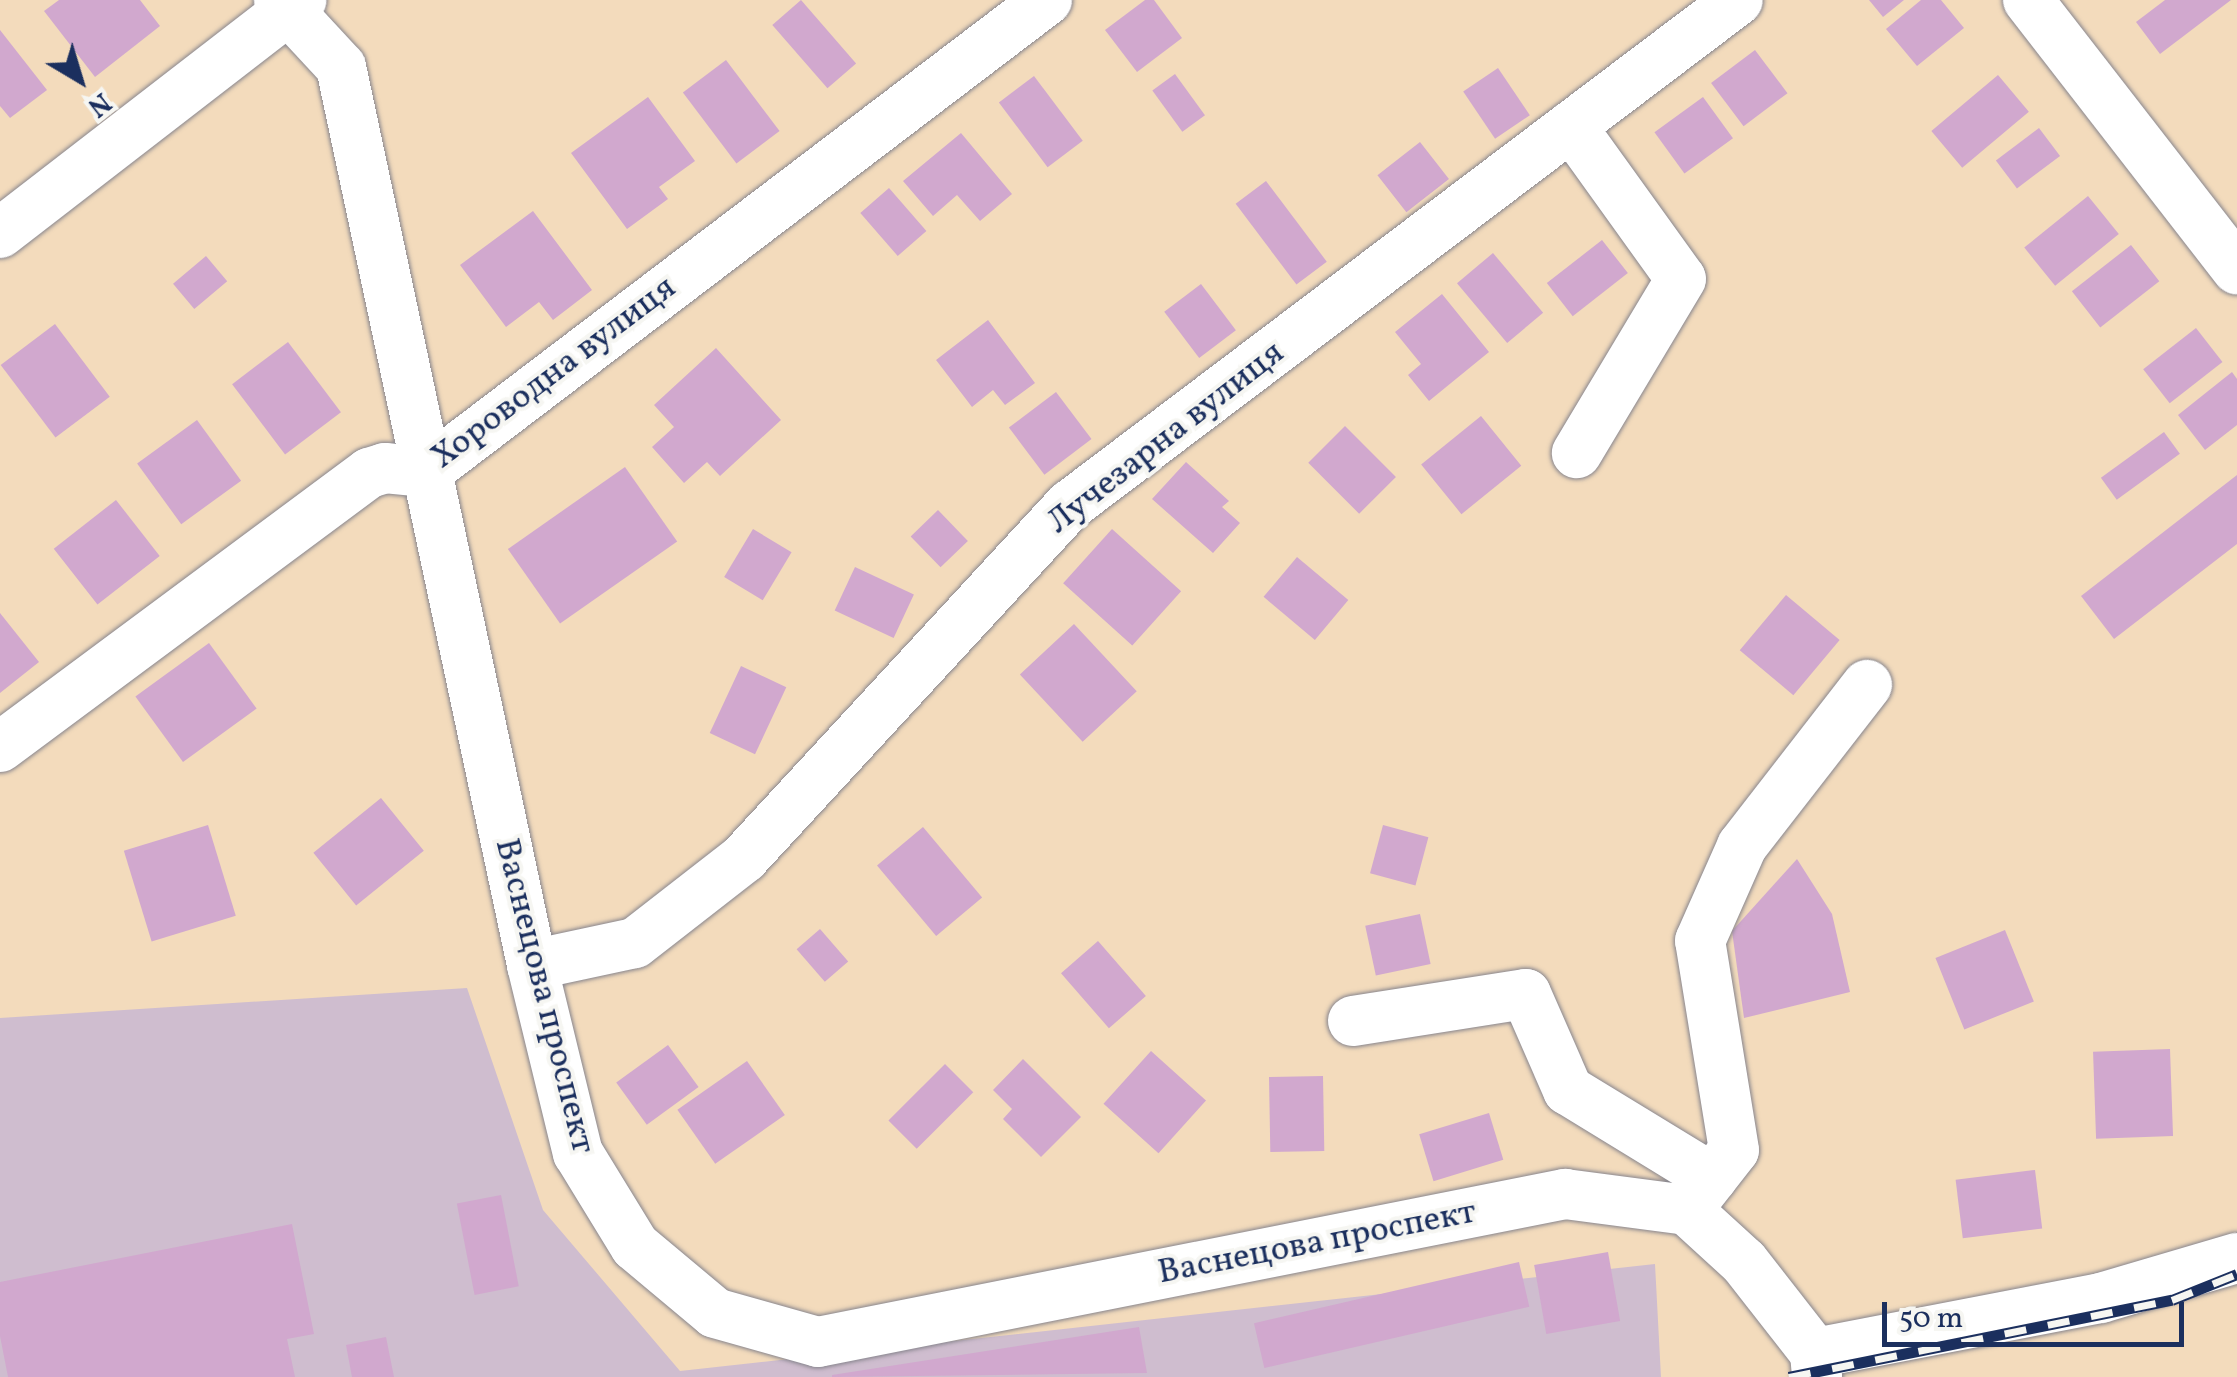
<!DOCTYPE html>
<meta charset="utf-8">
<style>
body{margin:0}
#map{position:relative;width:2237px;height:1377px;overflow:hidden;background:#f3dbbc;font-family:Vollkorn,serif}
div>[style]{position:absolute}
.industrial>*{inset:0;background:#cfbdcf}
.building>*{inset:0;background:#d1a8ce;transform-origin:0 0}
.roads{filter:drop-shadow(0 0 2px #87858d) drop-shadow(0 0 2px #87858d)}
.minor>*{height:50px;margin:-25px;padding:0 25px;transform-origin:25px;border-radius:25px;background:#fff}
.rail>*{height:11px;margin-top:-5.5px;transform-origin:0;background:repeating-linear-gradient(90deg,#f6f6f2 0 22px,#1b2f5e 0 44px);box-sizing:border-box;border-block:2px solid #1b2f5e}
span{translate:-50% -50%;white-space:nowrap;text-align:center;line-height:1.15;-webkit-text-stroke:8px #f6f6f2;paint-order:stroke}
.street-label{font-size:35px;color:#1b2f5e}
.north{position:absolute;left:30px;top:30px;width:100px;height:100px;-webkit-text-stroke:8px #f6f6f2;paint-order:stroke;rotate:142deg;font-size:28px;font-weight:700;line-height:40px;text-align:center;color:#1b2f5e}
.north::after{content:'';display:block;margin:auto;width:35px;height:45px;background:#1b2f5e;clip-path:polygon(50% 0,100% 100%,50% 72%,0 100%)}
.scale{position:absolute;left:1882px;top:1302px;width:302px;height:45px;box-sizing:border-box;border:5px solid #1b2f5e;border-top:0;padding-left:12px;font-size:30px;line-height:35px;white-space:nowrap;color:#1b2f5e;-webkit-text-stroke:8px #f6f6f2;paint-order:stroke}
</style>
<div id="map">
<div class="industrial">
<div style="clip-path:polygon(467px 988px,543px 1210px,680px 1371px,1655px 1264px,1661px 1377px,0 1377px,0 1018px)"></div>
</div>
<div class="building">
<div style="clip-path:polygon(59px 0,140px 0,160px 26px,95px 77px,44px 11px)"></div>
<div style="left:801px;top:0;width:84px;height:38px;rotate:49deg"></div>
<div style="clip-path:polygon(1145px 0,1154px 0,1182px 38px,1137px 72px,1105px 30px)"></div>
<div style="clip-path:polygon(1869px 0,1904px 0,1883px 17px)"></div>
<div style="clip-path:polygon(1921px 0,1941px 0,1964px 28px,1917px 66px,1886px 29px)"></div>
<div style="clip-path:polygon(2165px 0,2231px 0,2160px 54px,2136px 22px)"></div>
<div style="clip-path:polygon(0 30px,47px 90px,10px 118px,0 106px)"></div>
<div style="left:1755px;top:50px;width:54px;height:55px;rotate:53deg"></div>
<div style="left:726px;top:60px;width:89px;height:54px;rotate:53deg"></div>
<div style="left:1498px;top:68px;width:57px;height:42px;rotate:56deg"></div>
<div style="left:1175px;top:74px;width:51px;height:28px;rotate:54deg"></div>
<div style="left:1998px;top:75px;width:48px;height:87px;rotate:50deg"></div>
<div style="left:1034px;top:76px;width:81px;height:44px;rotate:53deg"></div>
<div style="clip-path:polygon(648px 97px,695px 161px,659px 187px,668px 199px,627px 229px,571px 153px)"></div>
<div style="left:1703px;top:97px;width:51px;height:60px;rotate:54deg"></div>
<div style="left:2039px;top:128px;width:35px;height:54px;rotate:53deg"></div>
<div style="clip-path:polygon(961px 133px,1012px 194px,980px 221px,957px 195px,933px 216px,903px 181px)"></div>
<div style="left:1420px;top:142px;width:47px;height:54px;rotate:52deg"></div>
<div style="left:1266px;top:181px;width:101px;height:38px;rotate:53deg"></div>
<div style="left:889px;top:188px;width:57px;height:38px;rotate:49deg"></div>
<div style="left:2088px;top:196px;width:49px;height:82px;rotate:51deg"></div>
<div style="clip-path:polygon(533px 211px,592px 290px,553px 320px,539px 302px,506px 327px,460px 265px)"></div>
<div style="left:1602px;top:240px;width:42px;height:70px;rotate:52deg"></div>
<div style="left:2131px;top:245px;width:46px;height:75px;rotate:52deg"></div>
<div style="left:1493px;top:253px;width:78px;height:47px;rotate:50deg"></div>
<div style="left:206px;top:256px;width:33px;height:43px;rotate:50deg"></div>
<div style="left:1201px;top:284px;width:58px;height:46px;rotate:53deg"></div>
<div style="clip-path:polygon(1442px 294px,1489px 352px,1429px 401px,1408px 375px,1421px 364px,1395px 332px)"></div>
<div style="clip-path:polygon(988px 320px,1035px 383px,1005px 405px,993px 390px,972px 407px,936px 360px)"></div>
<div style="left:55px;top:324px;width:91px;height:68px;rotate:53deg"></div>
<div style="left:2196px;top:328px;width:43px;height:67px;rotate:52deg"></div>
<div style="left:288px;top:342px;width:88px;height:70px;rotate:53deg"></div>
<div style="clip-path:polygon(716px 348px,781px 420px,720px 476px,707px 462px,684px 483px,652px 447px,674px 427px,654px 405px)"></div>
<div style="clip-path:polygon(2232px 372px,2237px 379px,2237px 425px,2205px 450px,2178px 415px)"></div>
<div style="left:1056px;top:392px;width:59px;height:59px;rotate:53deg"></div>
<div style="left:1481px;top:416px;width:64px;height:77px;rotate:51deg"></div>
<div style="left:197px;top:420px;width:75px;height:74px;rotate:54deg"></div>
<div style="left:1345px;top:426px;width:72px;height:52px;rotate:45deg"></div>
<div style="left:2164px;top:432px;width:27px;height:78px;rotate:54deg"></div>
<div style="clip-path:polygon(1186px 462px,1229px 501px,1222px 507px,1240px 523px,1213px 553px,1152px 499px)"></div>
<div style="left:625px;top:467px;width:91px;height:143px;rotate:55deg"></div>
<div style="clip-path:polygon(2237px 475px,2237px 544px,2114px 639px,2081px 596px)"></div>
<div style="left:116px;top:500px;width:71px;height:79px;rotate:52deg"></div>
<div style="left:938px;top:510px;width:43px;height:38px;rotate:46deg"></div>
<div style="left:753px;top:529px;width:45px;height:56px;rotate:31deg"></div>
<div style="left:1112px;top:529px;width:93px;height:73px;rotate:42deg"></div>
<div style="left:1297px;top:557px;width:67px;height:52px;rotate:40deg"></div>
<div style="left:855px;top:567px;width:65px;height:48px;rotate:25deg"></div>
<div style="left:1786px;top:595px;width:70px;height:72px;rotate:40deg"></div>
<div style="clip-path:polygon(0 613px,39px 662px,0 693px)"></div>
<div style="left:1074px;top:624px;width:92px;height:74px;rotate:47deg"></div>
<div style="left:209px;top:643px;width:81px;height:91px;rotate:54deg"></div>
<div style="left:741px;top:666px;width:50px;height:74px;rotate:25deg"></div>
<div style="left:381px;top:798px;width:68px;height:87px;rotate:51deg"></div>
<div style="left:208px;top:825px;width:95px;height:88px;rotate:73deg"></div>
<div style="left:1383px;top:825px;width:47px;height:50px;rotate:15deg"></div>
<div style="left:923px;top:827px;width:92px;height:60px;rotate:50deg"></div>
<div style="clip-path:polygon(1797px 859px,1832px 914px,1850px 992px,1744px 1018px,1732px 931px)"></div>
<div style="left:1420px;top:914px;width:51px;height:56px;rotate:78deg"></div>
<div style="left:820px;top:929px;width:43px;height:31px;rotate:49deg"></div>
<div style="left:2005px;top:930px;width:77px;height:75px;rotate:68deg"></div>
<div style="left:1098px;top:941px;width:73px;height:49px;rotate:49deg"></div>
<div style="left:668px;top:1045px;width:52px;height:64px;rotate:54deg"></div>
<div style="left:2170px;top:1049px;width:87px;height:77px;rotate:88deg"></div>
<div style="left:1151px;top:1051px;width:74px;height:71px;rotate:42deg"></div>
<div style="clip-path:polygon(1023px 1059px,1081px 1117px,1041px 1157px,1003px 1119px,1012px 1109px,993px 1090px)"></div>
<div style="left:747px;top:1061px;width:66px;height:85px;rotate:55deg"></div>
<div style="left:945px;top:1064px;width:40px;height:80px;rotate:45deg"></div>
<div style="left:1323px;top:1076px;width:75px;height:54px;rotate:89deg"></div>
<div style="left:1489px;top:1113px;width:49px;height:73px;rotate:73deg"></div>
<div style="left:2035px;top:1170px;width:59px;height:80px;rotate:83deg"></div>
<div style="left:501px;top:1195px;width:93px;height:45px;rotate:79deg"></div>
<div style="clip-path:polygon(292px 1224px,314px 1334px,287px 1339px,295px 1377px,8px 1377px,0 1336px,0 1282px)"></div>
<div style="left:1608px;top:1252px;width:70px;height:75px;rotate:80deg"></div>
<div style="left:1519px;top:1262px;width:46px;height:272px;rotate:77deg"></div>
<div style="clip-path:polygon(1139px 1327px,1147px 1373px,832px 1377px,832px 1375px)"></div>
<div style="clip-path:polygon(386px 1337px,394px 1377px,352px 1377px,346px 1345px)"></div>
</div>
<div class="roads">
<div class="minor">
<div style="left:279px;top:0;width:91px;rotate:47.2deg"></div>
<div style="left:341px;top:67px;width:918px;rotate:77.99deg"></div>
<div style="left:532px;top:965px;width:194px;rotate:76.3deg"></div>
<div style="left:578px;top:1153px;width:109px;rotate:58.5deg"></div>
<div style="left:635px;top:1246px;width:104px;rotate:39.9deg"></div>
<div style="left:715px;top:1313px;width:107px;rotate:15.7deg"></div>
<div style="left:818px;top:1342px;width:762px;rotate:-11.21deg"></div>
<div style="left:1565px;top:1194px;width:123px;rotate:7.5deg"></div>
<div style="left:1687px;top:1210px;width:77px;rotate:42.4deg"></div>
<div style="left:1744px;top:1262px;width:115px;rotate:52deg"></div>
<div style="left:1815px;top:1353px;width:24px;rotate:85deg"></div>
<div style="left:2028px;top:0;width:341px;rotate:52.2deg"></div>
<div style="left:1571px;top:126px;width:188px;rotate:54.3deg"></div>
<div style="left:1681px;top:279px;width:203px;rotate:120.9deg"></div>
<div style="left:0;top:233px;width:381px;rotate:-37.7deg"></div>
<div style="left:0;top:747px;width:460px;rotate:-36.6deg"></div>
<div style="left:369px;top:473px;width:17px;rotate:-17deg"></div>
<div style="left:385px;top:468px;width:41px;rotate:5.6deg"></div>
<div style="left:426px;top:472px;width:780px;rotate:-37.24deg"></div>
<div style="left:532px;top:965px;width:105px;rotate:-12.1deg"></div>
<div style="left:635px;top:943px;width:138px;rotate:-37.9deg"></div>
<div style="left:744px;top:858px;width:481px;rotate:-47.3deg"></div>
<div style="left:1070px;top:505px;width:837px;rotate:-37.09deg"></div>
<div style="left:1353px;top:1021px;width:175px;rotate:-8.9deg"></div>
<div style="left:1526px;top:994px;width:105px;rotate:66.4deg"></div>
<div style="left:1568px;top:1090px;width:169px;rotate:31.4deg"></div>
<div style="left:1687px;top:1210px;width:76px;rotate:-51.9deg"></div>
<div style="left:1734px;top:1150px;width:212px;rotate:-99.2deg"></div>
<div style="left:1700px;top:941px;width:104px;rotate:-66.1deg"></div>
<div style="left:1742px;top:846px;width:204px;rotate:-52.2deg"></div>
<div style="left:1815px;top:1353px;width:291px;rotate:-10.9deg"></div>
<div style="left:2101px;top:1298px;width:142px;rotate:-16.4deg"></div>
</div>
</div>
<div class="rail">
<div style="left:1789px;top:1377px;width:391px;rotate:-11.4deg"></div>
<div style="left:2172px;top:1300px;width:70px;rotate:-21.8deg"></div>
</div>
<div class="street-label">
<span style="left:554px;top:373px;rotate:-37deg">Хороводна вулиця</span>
<span style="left:1166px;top:438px;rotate:-38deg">Лучезарна вулиця</span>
<span style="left:544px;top:996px;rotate:76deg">Васнецова проспект</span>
<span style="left:1317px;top:1243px;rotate:-11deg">Васнецова проспект</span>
</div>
<div class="north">N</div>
<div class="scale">50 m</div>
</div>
